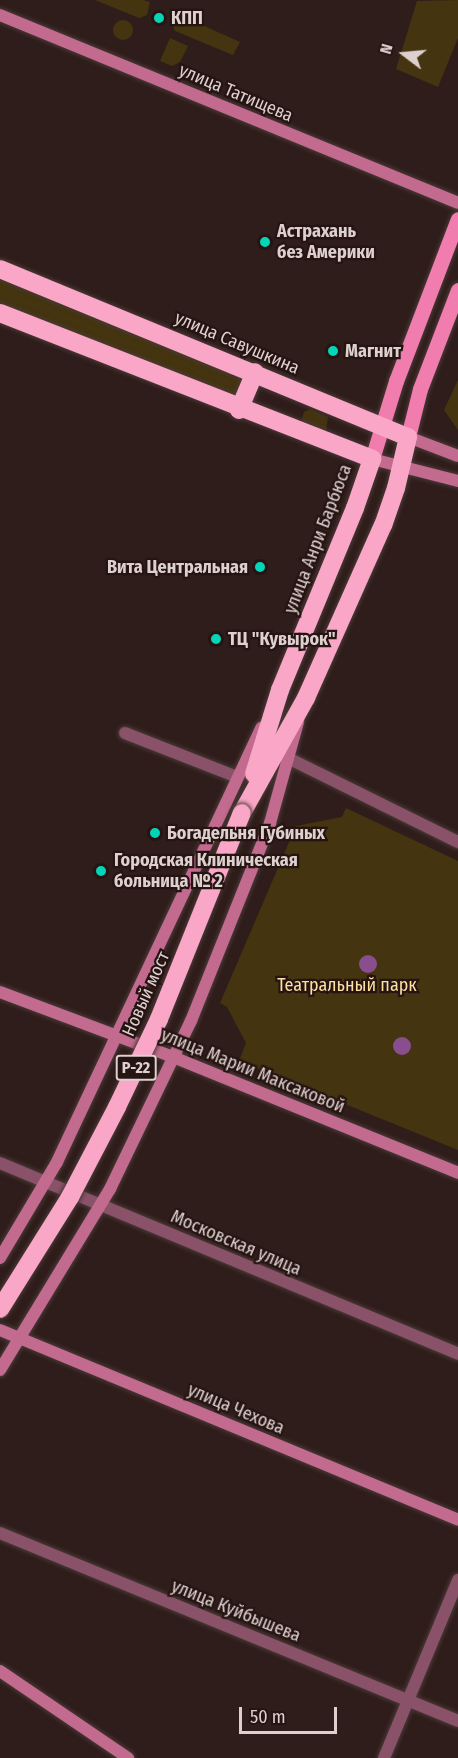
<!DOCTYPE html>
<meta charset="utf-8">
<style>
body{margin:0}
#map{position:relative;width:458px;height:1758px;overflow:hidden;background:#2f1d1b;font-family:"Fira Sans Condensed",sans-serif}
div>[style]{position:absolute}
.green>*{inset:0;background:#44340f;transform-origin:0 0}
.round{border-radius:50%}
.water>*{inset:0;background:#884e8d}
.roads{filter:drop-shadow(0 0 2px #4b3a38) drop-shadow(0 0 2px #4b3a38)}
.street>*{height:12px;margin:-6px;padding:0 6px;transform-origin:6px;border-radius:6px;background:#895268}
.secondary>*{height:12px;margin:-6px;padding:0 6px;transform-origin:6px;border-radius:6px;background:#c36b8f}
.primary>*{height:15px;margin:-7.5px;padding:0 7.5px;transform-origin:7.5px;border-radius:7.5px;background:#f07dae}
.highway>*{height:18px;margin:-9px;padding:0 9px;transform-origin:9px;border-radius:9px;background:#faa7c7}
.bridges{filter:drop-shadow(0 0 2px #4b3a38) drop-shadow(0 0 2px #4b3a38)}
.highway-bridge>*{height:18px;margin:-9px;padding:0 9px;transform-origin:9px;border-radius:9px;background:#faa7c7}
.dots>*{width:16px;height:16px;translate:-50% -50%;box-sizing:border-box;border:3px solid #251412;border-radius:50%}
span{translate:-50% -50%;white-space:nowrap;text-align:center;line-height:1.15;-webkit-text-stroke:4.5px #251412;paint-order:stroke}
.shield-label span{padding:2px 4px;background:#251412;border:2px solid;border-radius:4px;-webkit-text-stroke-width:0}
.shield-label{font-size:16px;color:#ddd0cf;font-weight:700}
.poi-label{font-size:18px;color:#ddd0cf;font-weight:700}
.left{translate:0 -50%;text-align:left}
.right{translate:-100% -50%;text-align:right}
.street-label{font-size:18px;color:#ddd0cf}
.park-label{font-size:18px;color:#fddf9f}
.north{position:absolute;left:374px;top:24px;width:60px;height:60px;-webkit-text-stroke:4px #251412;paint-order:stroke;rotate:286deg;font-size:16px;font-weight:700;line-height:24px;text-align:center;color:#ddd0cf}
.north::after{content:'';display:block;margin:auto;width:21px;height:27px;background:#ddd0cf;clip-path:polygon(50% 0,100% 100%,50% 72%,0 100%)}
.scale{position:absolute;left:239px;top:1707px;width:98px;height:27px;box-sizing:border-box;border:3px solid #ddd0cf;border-top:0;padding-left:8px;font-size:18px;line-height:21px;white-space:nowrap;color:#ddd0cf;-webkit-text-stroke:4px #251412;paint-order:stroke}
</style>
<div id="map">
<div class="green">
<div style="clip-path:polygon(95px 0,143px 0,150px 2px,147px 15px,139px 18px)"></div>
<div style="clip-path:polygon(458px 0,458px 38px,438px 87px,396px 69px,417px 1px)"></div>
<div style="clip-path:polygon(182px 16px,240px 42px,233px 55px,175px 31px,172px 23px)"></div>
<div class="round" style="left:113px;top:20px;width:20px;height:20px"></div>
<div style="clip-path:polygon(170px 38px,188px 46px,180px 62px,172px 66px,160px 61px)"></div>
<div style="left:0;top:269px;width:275px;height:44px;rotate:22deg"></div>
<div style="clip-path:polygon(458px 380px,458px 430px,444px 410px)"></div>
<div style="clip-path:polygon(310px 409px,328px 417px,326px 432px,301px 422px,304px 412px)"></div>
<div style="clip-path:polygon(346px 808px,458px 861px,458px 1150px,239px 1061px,246px 1043px,227px 1007px,220px 1003px,296px 826px,342px 817px)"></div>
</div>
<div class="water">
<div class="round" style="left:359px;top:955px;width:18px;height:18px"></div>
<div class="round" style="left:393px;top:1037px;width:18px;height:18px"></div>
</div>
<div class="roads">
<div class="street">
<div style="left:125px;top:733px;width:120px;rotate:21.4deg"></div>
<div style="left:288px;top:758px;width:190px;rotate:26.3deg"></div>
<div style="left:0;top:1163px;width:496px;rotate:22.6deg"></div>
<div style="left:0;top:1533px;width:495px;rotate:22.3deg"></div>
<div style="left:384px;top:1758px;width:193px;rotate:-67.4deg"></div>
</div>
<div class="secondary">
<div style="left:0;top:15px;width:495px;rotate:22.3deg"></div>
<div style="left:408px;top:437px;width:53px;rotate:20.8deg"></div>
<div style="left:372px;top:459px;width:89px;rotate:14.3deg"></div>
<div style="left:0;top:992px;width:185px;rotate:20.6deg"></div>
<div style="left:173px;top:1057px;width:308px;rotate:22.1deg"></div>
<div style="left:0;top:1258px;width:112px;rotate:-59.3deg"></div>
<div style="left:57px;top:1162px;width:480px;rotate:-64.8deg"></div>
<div style="left:0;top:1330px;width:496px;rotate:22.5deg"></div>
<div style="left:0;top:1370px;width:212px;rotate:-58.7deg"></div>
<div style="left:110px;top:1189px;width:187px;rotate:-64.3deg"></div>
<div style="left:191px;top:1021px;width:213px;rotate:-68.2deg"></div>
<div style="left:270px;top:823px;width:105px;rotate:-74.5deg"></div>
<div style="left:0;top:1671px;width:155px;rotate:34.2deg"></div>
</div>
<div class="primary">
<div style="left:408px;top:437px;width:49px;rotate:-76deg"></div>
<div style="left:420px;top:389px;width:106px;rotate:-69deg"></div>
<div style="left:372px;top:459px;width:82px;rotate:-72.9deg"></div>
<div style="left:396px;top:381px;width:173px;rotate:-69.1deg"></div>
</div>
<div class="highway">
<div style="left:0;top:269px;width:441px;rotate:22.4deg"></div>
<div style="left:408px;top:437px;width:52px;rotate:103.2deg"></div>
<div style="left:396px;top:488px;width:39px;rotate:109deg"></div>
<div style="left:383px;top:525px;width:189px;rotate:114deg"></div>
<div style="left:306px;top:698px;width:132px;rotate:119.1deg"></div>
<div style="left:0;top:313px;width:400px;rotate:21.4deg"></div>
<div style="left:372px;top:459px;width:52px;rotate:109.1deg"></div>
<div style="left:355px;top:508px;width:197px;rotate:112.4deg"></div>
<div style="left:280px;top:690px;width:88px;rotate:107.2deg"></div>
<div style="left:239px;top:410px;width:41px;rotate:-67.2deg"></div>
</div>
</div>
<div class="bridges">
<div class="highway-bridge">
<div style="left:0;top:1309px;width:132px;rotate:-58deg"></div>
<div style="left:70px;top:1197px;width:102px;rotate:-62.4deg"></div>
<div style="left:117px;top:1107px;width:98px;rotate:-64.5deg"></div>
<div style="left:159px;top:1019px;width:222px;rotate:-68.1deg"></div>
</div>
</div>
<div class="dots">
<div style="left:159px;top:18px;background:#05d5b6"></div>
<div style="left:265px;top:242px;background:#05d5b6"></div>
<div style="left:333px;top:351px;background:#05d5b6"></div>
<div style="left:260px;top:567px;background:#05d5b6"></div>
<div style="left:216px;top:639px;background:#05d5b6"></div>
<div style="left:155px;top:833px;background:#05d5b6"></div>
<div style="left:101px;top:871px;background:#05d5b6"></div>
</div>
<div class="shield-label">
<span style="left:136px;top:1068px">Р-22</span>
</div>
<div class="poi-label">
<span class="left" style="left:171px;top:18px">КПП</span>
<span class="left" style="left:277px;top:242px">Астрахань<br>без Америки</span>
<span class="left" style="left:345px;top:351px">Магнит</span>
<span class="right" style="left:248px;top:567px">Вита Центральная</span>
<span class="left" style="left:228px;top:639px">ТЦ "Кувырок"</span>
<span class="left" style="left:167px;top:833px">Богадельня Губиных</span>
<span class="left" style="left:114px;top:871px">Городская Клиническая<br>больница № 2</span>
</div>
<div class="street-label">
<span style="left:236px;top:93px;rotate:23deg">улица Татищева</span>
<span style="left:237px;top:343px;rotate:23deg">улица Савушкина</span>
<span style="left:318px;top:539px;rotate:-69deg">улица Анри Барбюса</span>
<span style="left:146px;top:994px;rotate:-66deg">Новый мост</span>
<span style="left:253px;top:1071px;rotate:22deg">улица Марии Максаковой</span>
<span style="left:236px;top:1243px;rotate:23deg">Московская улица</span>
<span style="left:236px;top:1409px;rotate:23deg">улица Чехова</span>
<span style="left:236px;top:1611px;rotate:22deg">улица Куйбышева</span>
</div>
<div class="park-label">
<span style="left:347px;top:985px">Театральный парк</span>
</div>
<div class="north">N</div>
<div class="scale">50 m</div>
</div>
